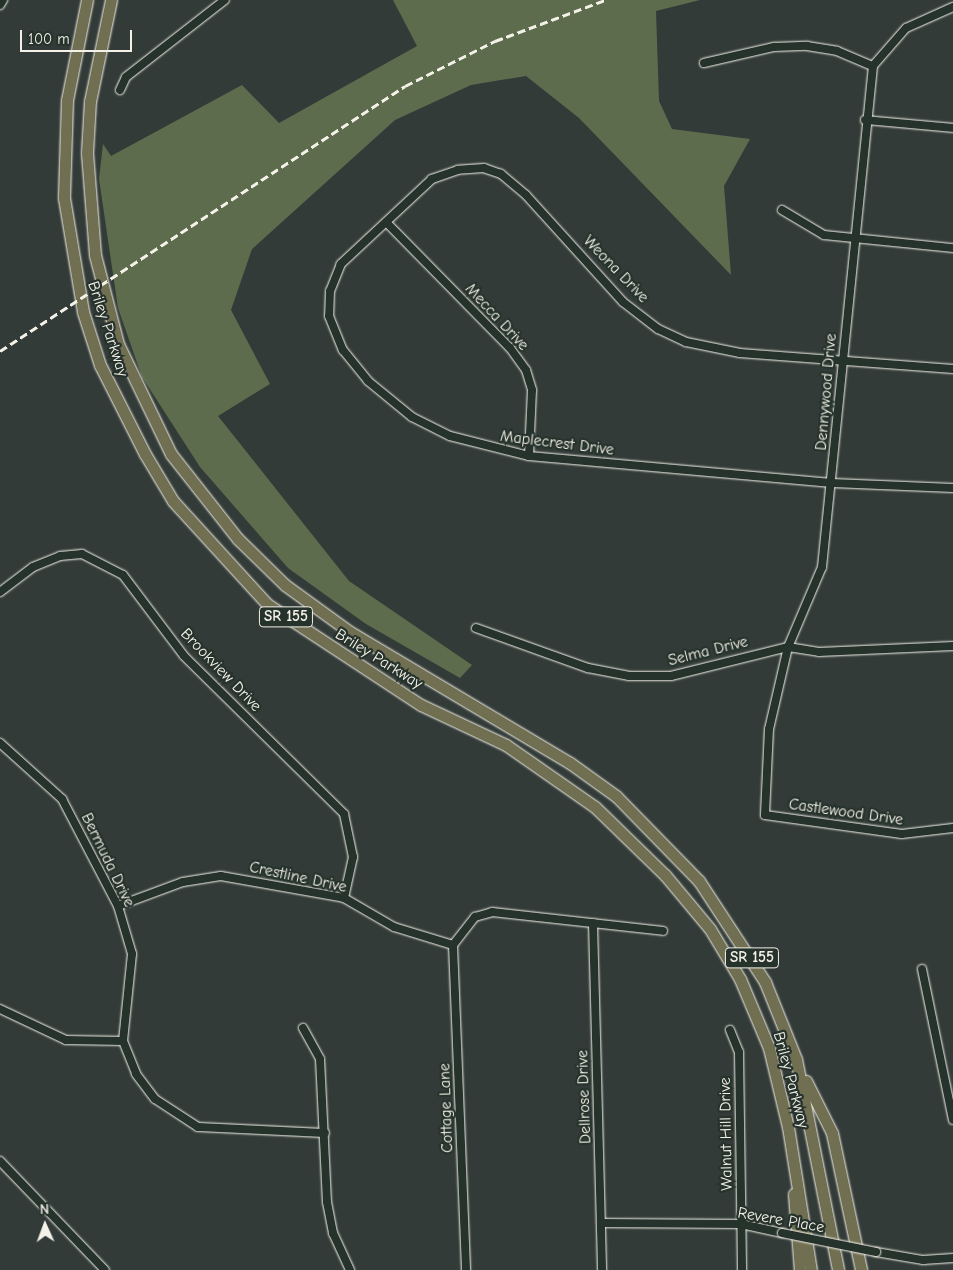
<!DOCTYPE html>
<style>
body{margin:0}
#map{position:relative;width:953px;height:1270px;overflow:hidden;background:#323b38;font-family:"Comic Neue",sans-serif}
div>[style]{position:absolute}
.green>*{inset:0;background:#5e6c4e}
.roads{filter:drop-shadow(0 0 1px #f4f1e8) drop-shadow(0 0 1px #f4f1e8)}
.minor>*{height:8px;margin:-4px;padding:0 4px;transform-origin:4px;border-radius:4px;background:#26332d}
.highway>*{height:11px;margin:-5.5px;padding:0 5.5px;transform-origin:5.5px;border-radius:5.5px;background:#716f52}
.rail>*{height:2.5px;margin-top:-1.25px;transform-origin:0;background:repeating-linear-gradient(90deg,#f4f1e8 0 8px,transparent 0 12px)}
.bridges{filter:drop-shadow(0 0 1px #f4f1e8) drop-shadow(0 0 1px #f4f1e8)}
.minor-bridge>*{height:8px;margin:-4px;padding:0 4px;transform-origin:4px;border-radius:4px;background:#26332d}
span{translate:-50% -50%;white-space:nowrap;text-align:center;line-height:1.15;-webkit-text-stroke:4.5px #26332d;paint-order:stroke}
.shield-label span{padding:1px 4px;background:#26332d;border:1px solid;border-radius:4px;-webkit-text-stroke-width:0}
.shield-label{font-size:15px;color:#f4f1e8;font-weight:700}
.street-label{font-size:16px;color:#f4f1e8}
.north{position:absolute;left:20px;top:1200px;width:50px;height:50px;-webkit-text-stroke:4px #26332d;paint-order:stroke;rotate:358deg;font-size:14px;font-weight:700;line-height:20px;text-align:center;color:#f4f1e8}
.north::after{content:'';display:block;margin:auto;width:18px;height:22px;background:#f4f1e8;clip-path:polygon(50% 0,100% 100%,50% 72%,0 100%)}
.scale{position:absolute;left:20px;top:30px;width:112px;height:22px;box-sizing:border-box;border:2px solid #f4f1e8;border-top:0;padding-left:6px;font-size:15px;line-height:18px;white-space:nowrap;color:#f4f1e8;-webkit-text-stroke:4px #26332d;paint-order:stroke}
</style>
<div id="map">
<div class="green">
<div style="clip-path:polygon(393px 0,700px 0,656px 11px,659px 101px,672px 129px,750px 139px,724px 186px,731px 275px,579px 118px,526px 76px,471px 85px,395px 120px,252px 249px,231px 310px,270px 384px,218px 416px,349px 581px,472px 665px,460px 678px,366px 624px,288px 568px,200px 467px,142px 377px,118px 308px,99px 179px,103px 144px,111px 156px,242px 85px,279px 123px,417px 46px)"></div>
</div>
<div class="roads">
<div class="minor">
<div style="left:0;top:5px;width:6px;rotate:-59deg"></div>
<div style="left:953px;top:7px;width:51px;rotate:155.9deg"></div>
<div style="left:906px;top:28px;width:50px;rotate:131deg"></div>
<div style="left:873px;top:66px;width:504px;rotate:95.81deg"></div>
<div style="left:822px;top:567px;width:87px;rotate:113deg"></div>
<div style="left:788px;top:647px;width:84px;rotate:103deg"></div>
<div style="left:769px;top:729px;width:86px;rotate:92.7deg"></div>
<div style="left:765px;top:815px;width:138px;rotate:7.9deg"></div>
<div style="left:902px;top:834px;width:51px;rotate:-6.7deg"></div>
<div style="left:704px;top:63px;width:72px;rotate:-12.9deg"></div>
<div style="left:774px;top:47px;width:33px;rotate:-2deg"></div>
<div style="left:807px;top:46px;width:30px;rotate:9deg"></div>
<div style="left:837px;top:51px;width:39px;rotate:23deg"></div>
<div style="left:120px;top:90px;width:14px;rotate:-65deg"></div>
<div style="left:126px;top:77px;width:125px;rotate:-37.9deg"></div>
<div style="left:865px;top:120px;width:88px;rotate:5.2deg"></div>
<div style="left:782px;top:210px;width:49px;rotate:30.8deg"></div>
<div style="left:824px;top:235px;width:130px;rotate:5.8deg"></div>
<div style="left:386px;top:222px;width:177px;rotate:45.5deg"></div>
<div style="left:510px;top:348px;width:27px;rotate:54deg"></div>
<div style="left:526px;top:370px;width:21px;rotate:73deg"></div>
<div style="left:532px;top:390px;width:66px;rotate:92.6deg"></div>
<div style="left:953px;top:369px;width:214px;rotate:-175.7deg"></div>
<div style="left:740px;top:353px;width:55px;rotate:-168.5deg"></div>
<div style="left:686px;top:342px;width:31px;rotate:-155deg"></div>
<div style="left:658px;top:329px;width:44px;rotate:-142.4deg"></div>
<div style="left:623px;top:302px;width:144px;rotate:-132.2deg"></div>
<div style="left:526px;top:195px;width:33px;rotate:-140deg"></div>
<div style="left:501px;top:174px;width:18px;rotate:-161deg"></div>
<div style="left:484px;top:168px;width:26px;rotate:176deg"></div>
<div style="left:458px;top:170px;width:28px;rotate:161deg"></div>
<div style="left:432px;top:179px;width:125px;rotate:137deg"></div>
<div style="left:341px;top:264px;width:29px;rotate:112deg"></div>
<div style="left:330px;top:291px;width:25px;rotate:92deg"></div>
<div style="left:329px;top:316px;width:37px;rotate:68deg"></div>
<div style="left:343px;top:350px;width:40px;rotate:51deg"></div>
<div style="left:368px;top:381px;width:57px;rotate:39.3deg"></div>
<div style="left:412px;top:417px;width:42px;rotate:26.6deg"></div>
<div style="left:450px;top:436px;width:81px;rotate:14.2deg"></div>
<div style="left:529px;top:456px;width:304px;rotate:5.1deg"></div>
<div style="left:832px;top:483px;width:121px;rotate:2.4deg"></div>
<div style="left:0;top:592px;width:41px;rotate:-37.1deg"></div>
<div style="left:33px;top:567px;width:29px;rotate:-22deg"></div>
<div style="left:60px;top:556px;width:22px;rotate:-5deg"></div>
<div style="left:82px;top:554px;width:46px;rotate:27.1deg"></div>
<div style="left:123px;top:575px;width:101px;rotate:53deg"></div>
<div style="left:184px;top:656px;width:225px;rotate:44.6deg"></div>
<div style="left:344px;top:814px;width:44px;rotate:78.2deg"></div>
<div style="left:353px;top:857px;width:42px;rotate:102.4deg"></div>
<div style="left:476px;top:628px;width:119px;rotate:19.7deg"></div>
<div style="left:588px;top:668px;width:42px;rotate:11deg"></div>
<div style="left:629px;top:676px;width:42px"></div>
<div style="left:671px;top:676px;width:121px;rotate:-13.9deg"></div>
<div style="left:788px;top:647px;width:31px;rotate:9deg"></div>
<div style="left:819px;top:652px;width:134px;rotate:-2.6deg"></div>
<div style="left:0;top:743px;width:84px;rotate:42.1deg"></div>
<div style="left:62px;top:799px;width:121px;rotate:62.4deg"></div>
<div style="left:118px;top:906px;width:50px;rotate:73.7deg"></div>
<div style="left:132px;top:954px;width:87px;rotate:95.9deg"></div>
<div style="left:123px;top:1041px;width:35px;rotate:68deg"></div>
<div style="left:136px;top:1074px;width:31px;rotate:53deg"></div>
<div style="left:155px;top:1099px;width:51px;rotate:33.1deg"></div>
<div style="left:198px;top:1127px;width:127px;rotate:2.7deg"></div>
<div style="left:118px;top:906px;width:69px;rotate:-20.3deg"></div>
<div style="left:183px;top:882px;width:38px;rotate:-9deg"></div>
<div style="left:221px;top:876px;width:125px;rotate:10.1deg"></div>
<div style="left:344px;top:898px;width:58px;rotate:30.1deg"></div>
<div style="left:394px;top:927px;width:62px;rotate:17deg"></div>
<div style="left:453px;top:945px;width:36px;rotate:-52deg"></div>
<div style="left:475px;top:917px;width:18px;rotate:-16deg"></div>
<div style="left:492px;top:912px;width:172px;rotate:6.3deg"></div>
<div style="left:593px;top:923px;width:347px;rotate:88.5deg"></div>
<div style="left:453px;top:945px;width:325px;rotate:87.7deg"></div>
<div style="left:922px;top:969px;width:154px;rotate:78.4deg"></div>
<div style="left:0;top:1009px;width:73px;rotate:25.2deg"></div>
<div style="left:66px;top:1040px;width:57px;rotate:1deg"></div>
<div style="left:303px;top:1028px;width:35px;rotate:61deg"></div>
<div style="left:320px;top:1059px;width:143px;rotate:87.2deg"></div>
<div style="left:327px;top:1202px;width:32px;rotate:79deg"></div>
<div style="left:333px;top:1233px;width:41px;rotate:65.3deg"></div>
<div style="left:730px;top:1030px;width:24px;rotate:68deg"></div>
<div style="left:739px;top:1052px;width:218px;rotate:89.2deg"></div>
<div style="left:0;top:1161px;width:151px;rotate:46.1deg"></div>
<div style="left:601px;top:1223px;width:140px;rotate:0.4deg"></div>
<div style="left:741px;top:1224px;width:42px;rotate:12.4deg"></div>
<div style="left:876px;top:1252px;width:48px;rotate:9.7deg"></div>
<div style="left:923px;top:1260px;width:30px;rotate:-4deg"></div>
</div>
<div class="highway">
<div style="left:87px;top:0;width:102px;rotate:101.3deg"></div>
<div style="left:67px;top:100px;width:98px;rotate:91.8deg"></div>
<div style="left:64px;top:198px;width:116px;rotate:80.5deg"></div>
<div style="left:83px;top:312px;width:56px;rotate:72.2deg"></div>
<div style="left:100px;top:365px;width:100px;rotate:63.2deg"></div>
<div style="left:145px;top:454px;width:55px;rotate:59.2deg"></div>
<div style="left:173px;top:501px;width:139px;rotate:47.6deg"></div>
<div style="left:267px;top:604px;width:184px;rotate:33.3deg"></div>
<div style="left:421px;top:705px;width:94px;rotate:25.2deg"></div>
<div style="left:506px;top:745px;width:108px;rotate:34.9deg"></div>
<div style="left:595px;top:807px;width:98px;rotate:44.2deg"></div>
<div style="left:665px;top:875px;width:70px;rotate:50.2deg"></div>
<div style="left:710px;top:929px;width:58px;rotate:59deg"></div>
<div style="left:740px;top:979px;width:75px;rotate:67.2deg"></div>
<div style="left:769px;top:1048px;width:81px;rotate:76.5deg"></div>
<div style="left:788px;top:1127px;width:145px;rotate:80.9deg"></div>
<div style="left:111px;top:0;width:103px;rotate:101.7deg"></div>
<div style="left:90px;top:101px;width:52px;rotate:93.3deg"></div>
<div style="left:87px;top:153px;width:102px;rotate:85.5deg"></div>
<div style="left:95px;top:255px;width:92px;rotate:75.5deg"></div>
<div style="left:118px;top:344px;width:122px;rotate:64.3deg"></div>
<div style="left:171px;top:454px;width:108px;rotate:51.8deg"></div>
<div style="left:238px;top:539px;width:66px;rotate:44.4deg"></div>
<div style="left:285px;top:585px;width:80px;rotate:35.9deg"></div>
<div style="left:350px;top:632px;width:256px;rotate:30.8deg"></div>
<div style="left:570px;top:763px;width:57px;rotate:35.7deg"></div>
<div style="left:616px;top:796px;width:119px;rotate:45.7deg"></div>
<div style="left:699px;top:881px;width:121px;rotate:56.8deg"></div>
<div style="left:765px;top:982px;width:83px;rotate:68.1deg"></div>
<div style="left:796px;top:1059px;width:215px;rotate:78.7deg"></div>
<div style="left:806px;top:1081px;width:58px;rotate:63.4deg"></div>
<div style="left:832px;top:1133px;width:140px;rotate:78deg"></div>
<div style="left:794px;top:1194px;width:76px;rotate:85.5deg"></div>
</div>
</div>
<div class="rail">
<div style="left:0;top:351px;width:484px;rotate:-33.2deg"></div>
<div style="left:405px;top:86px;width:101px;rotate:-26.6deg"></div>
<div style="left:495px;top:41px;width:117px;rotate:-20.4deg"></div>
</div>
<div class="bridges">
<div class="minor-bridge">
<div style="left:782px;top:1233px;width:96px;rotate:11.4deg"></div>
</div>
</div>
<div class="shield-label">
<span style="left:286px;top:617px">SR 155</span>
<span style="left:752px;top:958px">SR 155</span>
</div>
<div class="street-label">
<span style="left:616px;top:269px;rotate:46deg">Weona Drive</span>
<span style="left:497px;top:317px;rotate:47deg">Mecca Drive</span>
<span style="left:108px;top:329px;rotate:72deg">Briley Parkway</span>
<span style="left:826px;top:392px;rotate:-85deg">Dennywood Drive</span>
<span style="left:557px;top:443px;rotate:7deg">Maplecrest Drive</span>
<span style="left:708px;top:651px;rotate:-14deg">Selma Drive</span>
<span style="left:379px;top:659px;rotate:32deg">Briley Parkway</span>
<span style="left:221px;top:670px;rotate:46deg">Brookview Drive</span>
<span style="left:846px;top:812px;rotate:8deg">Castlewood Drive</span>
<span style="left:108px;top:860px;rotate:64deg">Bermuda Drive</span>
<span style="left:298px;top:877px;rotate:12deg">Crestline Drive</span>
<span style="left:791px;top:1080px;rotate:75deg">Briley Parkway</span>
<span style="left:584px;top:1097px;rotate:-92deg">Dellrose Drive</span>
<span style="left:446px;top:1108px;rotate:-92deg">Cottage Lane</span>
<span style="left:726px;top:1134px;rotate:-91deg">Walnut Hill Drive</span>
<span style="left:781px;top:1220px;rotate:10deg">Revere Place</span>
</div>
<div class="north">N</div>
<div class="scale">100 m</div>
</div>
